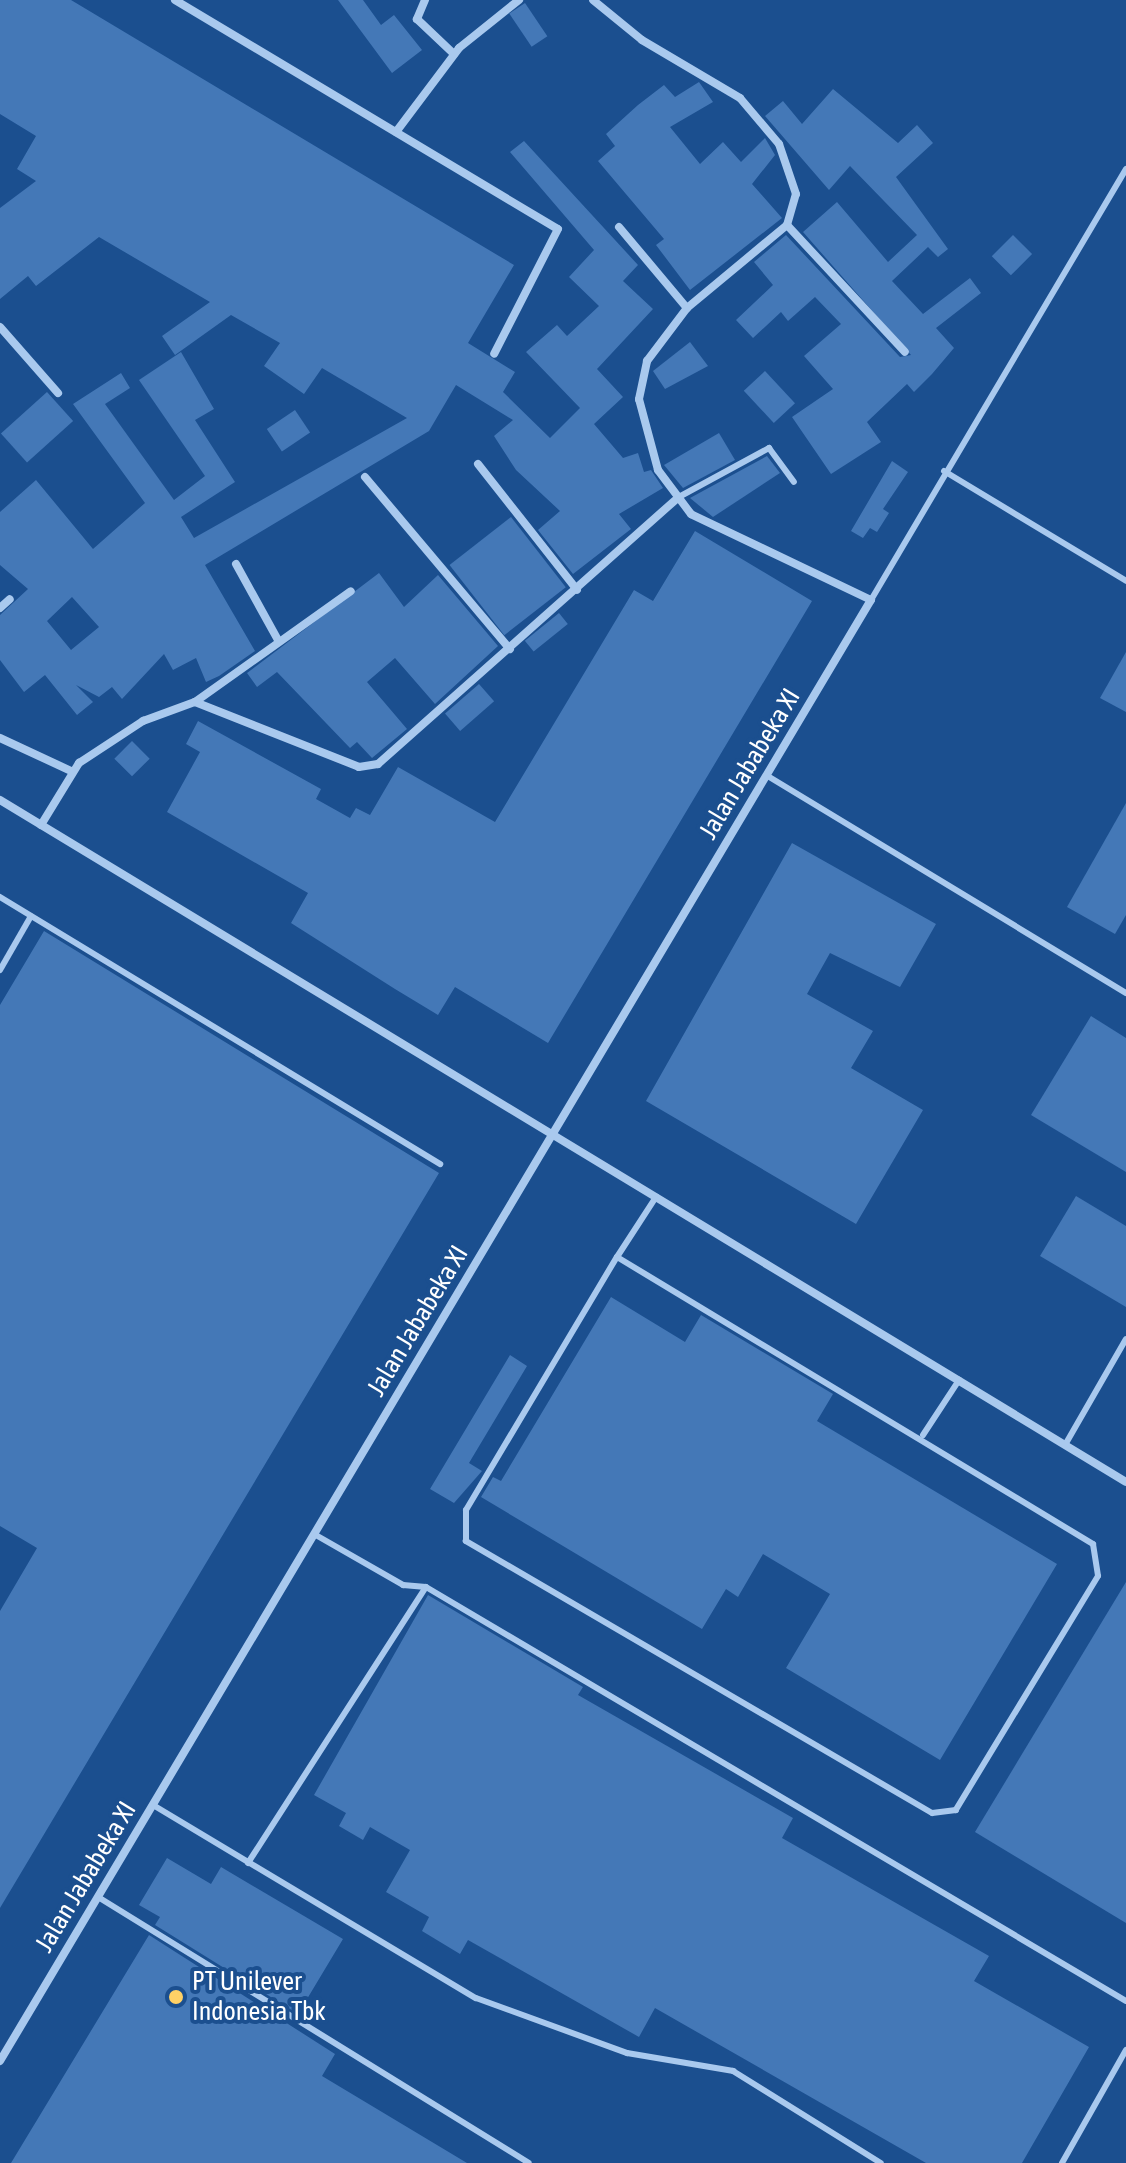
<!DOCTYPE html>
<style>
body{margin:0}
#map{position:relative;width:1126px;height:2163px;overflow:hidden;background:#1b4f8f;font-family:"Asap Condensed",sans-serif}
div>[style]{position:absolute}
.building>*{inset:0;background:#4478b7;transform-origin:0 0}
.service>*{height:6px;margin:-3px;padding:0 3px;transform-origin:3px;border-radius:3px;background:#a9c9ee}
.minor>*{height:8px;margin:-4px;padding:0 4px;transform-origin:4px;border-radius:4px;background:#a9c9ee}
.dots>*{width:22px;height:22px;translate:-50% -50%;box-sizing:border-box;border:4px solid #1b4f8f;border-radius:50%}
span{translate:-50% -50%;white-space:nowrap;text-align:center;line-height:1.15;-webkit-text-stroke:8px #1b4f8f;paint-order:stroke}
.street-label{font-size:26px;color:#fff}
.poi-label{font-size:26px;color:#fff}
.left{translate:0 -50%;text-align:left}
</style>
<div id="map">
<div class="building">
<div style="clip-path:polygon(evenodd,0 0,71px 0,514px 265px,468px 343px,515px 372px,503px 392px,550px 438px,580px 408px,526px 352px,557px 325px,567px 336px,599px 306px,569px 277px,594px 250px,510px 152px,524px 141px,638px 265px,623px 281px,653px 309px,597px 369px,623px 397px,594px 424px,623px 458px,638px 453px,644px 472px,651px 470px,663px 488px,619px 514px,631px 529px,573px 574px,538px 530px,560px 511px,516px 470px,494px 436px,513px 420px,456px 385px,429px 431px,205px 565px,255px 651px,219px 676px,206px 682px,196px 658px,173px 670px,164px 654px,122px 699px,112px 687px,99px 697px,76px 685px,93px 702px,77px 715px,45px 675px,24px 692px,0 660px,0 615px,28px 589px,0 565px,0 512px,36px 480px,93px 549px,145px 503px,73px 404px,121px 373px,130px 388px,105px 404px,174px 500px,205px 476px,139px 380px,181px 352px,214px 409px,195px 420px,235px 482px,181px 517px,194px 538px,407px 418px,322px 368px,304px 394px,264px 366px,280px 343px,231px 315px,175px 355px,162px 336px,210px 302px,99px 237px,36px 286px,28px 276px,0 299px,0 208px,36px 181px,17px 169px,36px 136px,0 114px,0 0,72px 597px,99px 627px,71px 650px,47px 621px,72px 597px)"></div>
<div style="clip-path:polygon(338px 0,363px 0,381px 25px,394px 15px,422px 50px,392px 73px)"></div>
<div style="left:525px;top:3px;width:40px;height:19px;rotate:56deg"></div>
<div style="clip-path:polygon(699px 82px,713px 102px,670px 127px,700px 164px,723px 142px,741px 162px,765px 138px,775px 155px,752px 184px,782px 218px,690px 290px,656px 245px,664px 239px,598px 161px,615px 146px,606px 134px,638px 105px,664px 85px,675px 97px)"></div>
<div style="clip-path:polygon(833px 89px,898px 143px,917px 125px,933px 143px,896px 177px,948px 249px,938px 257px,928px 247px,892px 281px,923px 314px,970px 278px,981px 293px,936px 328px,954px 348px,932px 374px,914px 392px,907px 384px,867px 422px,881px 442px,831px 474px,792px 417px,833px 389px,804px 356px,841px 324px,815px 297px,788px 321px,781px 312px,753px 338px,736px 320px,773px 285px,754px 262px,786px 235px,900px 357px,911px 355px,803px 232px,837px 202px,888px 262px,917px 235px,850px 166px,829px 190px,765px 116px,783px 101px,802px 124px)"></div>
<div style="left:1013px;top:235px;width:27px;height:30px;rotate:45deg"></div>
<div style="clip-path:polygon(690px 342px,708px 366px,665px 389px,653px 371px)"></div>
<div style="left:765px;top:371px;width:44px;height:29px;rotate:47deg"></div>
<div style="left:47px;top:392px;width:39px;height:62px;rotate:48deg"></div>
<div style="left:295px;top:410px;width:27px;height:34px;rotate:56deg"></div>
<div style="clip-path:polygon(719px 433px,735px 460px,683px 488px,664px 465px)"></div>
<div style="clip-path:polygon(767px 456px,780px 473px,713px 517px,690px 498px)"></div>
<div style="clip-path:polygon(892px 461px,908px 472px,883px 509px,889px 513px,877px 532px,870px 528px,863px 538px,851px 531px)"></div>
<div style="left:511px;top:517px;width:89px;height:78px;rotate:52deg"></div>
<div style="clip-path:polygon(695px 531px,812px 601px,548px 1043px,455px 987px,438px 1015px,395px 989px,291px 923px,308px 893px,167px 812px,200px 752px,186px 744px,198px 721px,321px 789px,316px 799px,350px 818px,356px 808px,370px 815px,398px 767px,495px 822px,634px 590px,653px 601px)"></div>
<div style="clip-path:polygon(379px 573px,404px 607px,438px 575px,498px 646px,435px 704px,395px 658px,367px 682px,407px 729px,372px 758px,357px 742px,350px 748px,277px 672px,257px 687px,247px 673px)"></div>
<div style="left:559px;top:613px;width:14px;height:44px;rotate:51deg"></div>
<div style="clip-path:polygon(1126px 652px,1126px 712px,1100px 698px)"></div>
<div style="left:479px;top:684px;width:23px;height:45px;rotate:49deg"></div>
<div style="left:132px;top:741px;width:25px;height:25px;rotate:45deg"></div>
<div style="clip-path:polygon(1126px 803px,1126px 915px,1115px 934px,1067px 907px)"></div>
<div style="clip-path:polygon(792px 843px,936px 924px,900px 987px,830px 953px,807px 994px,873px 1031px,851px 1068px,923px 1110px,856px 1224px,646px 1101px)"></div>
<div style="clip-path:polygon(44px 931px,439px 1173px,0 1908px,0 1611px,37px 1548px,0 1526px,0 1005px)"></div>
<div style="clip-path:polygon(1091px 1016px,1126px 1038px,1126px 1172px,1031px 1115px)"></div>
<div style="clip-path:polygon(1076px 1196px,1126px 1226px,1126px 1307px,1040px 1256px)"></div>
<div style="clip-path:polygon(611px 1297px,685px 1342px,701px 1315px,833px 1394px,817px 1421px,1057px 1564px,940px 1760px,786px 1668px,830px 1594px,763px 1554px,738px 1597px,726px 1589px,702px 1629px,481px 1497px,493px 1477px,501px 1481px)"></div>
<div style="clip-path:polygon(510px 1355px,527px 1366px,469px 1463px,482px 1471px,454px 1503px,430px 1489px)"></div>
<div style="clip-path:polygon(1126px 1582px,1126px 1923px,975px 1832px)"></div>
<div style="clip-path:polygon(428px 1595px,583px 1687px,578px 1695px,793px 1818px,782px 1838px,989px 1956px,974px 1981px,1089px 2047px,1022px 2163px,926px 2163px,655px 2008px,639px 2037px,468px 1940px,460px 1954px,422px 1931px,429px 1917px,386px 1892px,410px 1850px,370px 1827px,363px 1840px,339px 1826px,346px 1813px,314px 1795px)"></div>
<div style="clip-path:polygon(167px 1858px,211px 1884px,221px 1867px,343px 1939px,298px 2014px,155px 1925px,160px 1917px,139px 1905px)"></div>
<div style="clip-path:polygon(149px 1935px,335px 2054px,322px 2076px,467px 2163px,11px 2163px)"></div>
</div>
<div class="service">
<div style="left:944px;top:471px;width:213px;rotate:31.1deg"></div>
<div style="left:677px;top:498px;width:105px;rotate:-28.5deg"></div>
<div style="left:769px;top:448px;width:42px;rotate:53.7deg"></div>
<div style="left:871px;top:600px;width:501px;rotate:-59.39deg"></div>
<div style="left:766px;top:775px;width:421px;rotate:31.2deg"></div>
<div style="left:0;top:897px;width:515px;rotate:31.25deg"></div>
<div style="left:0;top:970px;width:62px;rotate:-60.1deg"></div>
<div style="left:617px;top:1257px;width:556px;rotate:31.09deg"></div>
<div style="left:1093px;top:1544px;width:32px;rotate:81deg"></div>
<div style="left:1098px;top:1576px;width:274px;rotate:121.3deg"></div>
<div style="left:956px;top:1810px;width:24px;rotate:173deg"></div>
<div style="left:932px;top:1813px;width:540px;rotate:-149.73deg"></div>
<div style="left:466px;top:1541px;width:31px;rotate:-90deg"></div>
<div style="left:466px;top:1510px;width:295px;rotate:-59.2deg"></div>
<div style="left:617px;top:1257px;width:72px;rotate:-57deg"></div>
<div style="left:923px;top:1435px;width:66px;rotate:-56.8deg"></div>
<div style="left:1065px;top:1445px;width:122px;rotate:-60.1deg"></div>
<div style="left:314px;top:1534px;width:103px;rotate:29.8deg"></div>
<div style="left:403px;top:1585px;width:23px;rotate:5deg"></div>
<div style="left:426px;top:1587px;width:813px;rotate:30.6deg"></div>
<div style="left:153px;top:1805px;width:376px;rotate:30.9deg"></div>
<div style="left:476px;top:1998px;width:161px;rotate:20deg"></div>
<div style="left:627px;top:2053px;width:108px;rotate:9.6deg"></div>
<div style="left:733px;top:2071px;width:174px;rotate:31.9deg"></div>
<div style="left:248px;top:1863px;width:328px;rotate:-57.2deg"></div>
<div style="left:98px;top:1897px;width:506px;rotate:31.68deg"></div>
<div style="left:1062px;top:2163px;width:130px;rotate:-60.5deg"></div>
</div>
<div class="minor">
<div style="left:175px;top:0;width:446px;rotate:30.9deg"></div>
<div style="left:558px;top:229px;width:140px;rotate:117.1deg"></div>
<div style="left:425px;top:0;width:21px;rotate:113deg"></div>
<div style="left:417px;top:19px;width:51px;rotate:43.4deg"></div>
<div style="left:396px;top:132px;width:105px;rotate:-53.1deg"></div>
<div style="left:459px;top:48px;width:77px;rotate:-38.7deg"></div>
<div style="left:787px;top:225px;width:173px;rotate:47.1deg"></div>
<div style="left:619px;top:227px;width:106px;rotate:50deg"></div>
<div style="left:0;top:327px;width:88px;rotate:48.7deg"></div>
<div style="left:478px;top:464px;width:160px;rotate:51.8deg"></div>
<div style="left:365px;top:477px;width:225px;rotate:49.9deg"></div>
<div style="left:236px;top:564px;width:87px;rotate:61.1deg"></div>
<div style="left:0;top:608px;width:13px;rotate:-42deg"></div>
<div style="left:195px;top:702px;width:191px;rotate:-35.4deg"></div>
<div style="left:0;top:738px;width:78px;rotate:24.9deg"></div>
<div style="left:0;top:800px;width:1316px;rotate:31.2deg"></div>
<div style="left:41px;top:825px;width:73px;rotate:-58.5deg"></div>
<div style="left:79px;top:763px;width:77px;rotate:-33.3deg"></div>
<div style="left:143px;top:721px;width:55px;rotate:-20.1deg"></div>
<div style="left:195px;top:702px;width:176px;rotate:21.6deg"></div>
<div style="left:359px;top:767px;width:19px;rotate:-9deg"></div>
<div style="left:378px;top:764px;width:397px;rotate:-41.6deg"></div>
<div style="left:0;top:2061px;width:1701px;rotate:-59.2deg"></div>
<div style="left:871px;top:600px;width:199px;rotate:-154.5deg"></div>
<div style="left:691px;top:514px;width:55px;rotate:-126.9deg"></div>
<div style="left:658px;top:470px;width:73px;rotate:-105deg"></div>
<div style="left:639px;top:399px;width:39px;rotate:-78deg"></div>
<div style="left:647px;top:361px;width:66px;rotate:-53deg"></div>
<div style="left:687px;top:308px;width:130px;rotate:-39.7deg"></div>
<div style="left:787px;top:225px;width:32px;rotate:-74deg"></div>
<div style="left:796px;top:194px;width:53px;rotate:-108.8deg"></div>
<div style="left:779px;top:144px;width:60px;rotate:-130.3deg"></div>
<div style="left:740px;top:98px;width:114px;rotate:-149.4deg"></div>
<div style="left:642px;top:40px;width:63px;rotate:-140.8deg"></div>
</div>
<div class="dots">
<div style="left:176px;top:1997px;background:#ffd166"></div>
</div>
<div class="street-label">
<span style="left:750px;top:764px;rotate:-59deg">Jalan Jababeka XI</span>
<span style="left:418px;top:1321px;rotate:-59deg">Jalan Jababeka XI</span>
<span style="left:86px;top:1877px;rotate:-59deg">Jalan Jababeka XI</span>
</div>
<div class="poi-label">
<span class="left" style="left:192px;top:1997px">PT Unilever<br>Indonesia Tbk</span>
</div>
</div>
